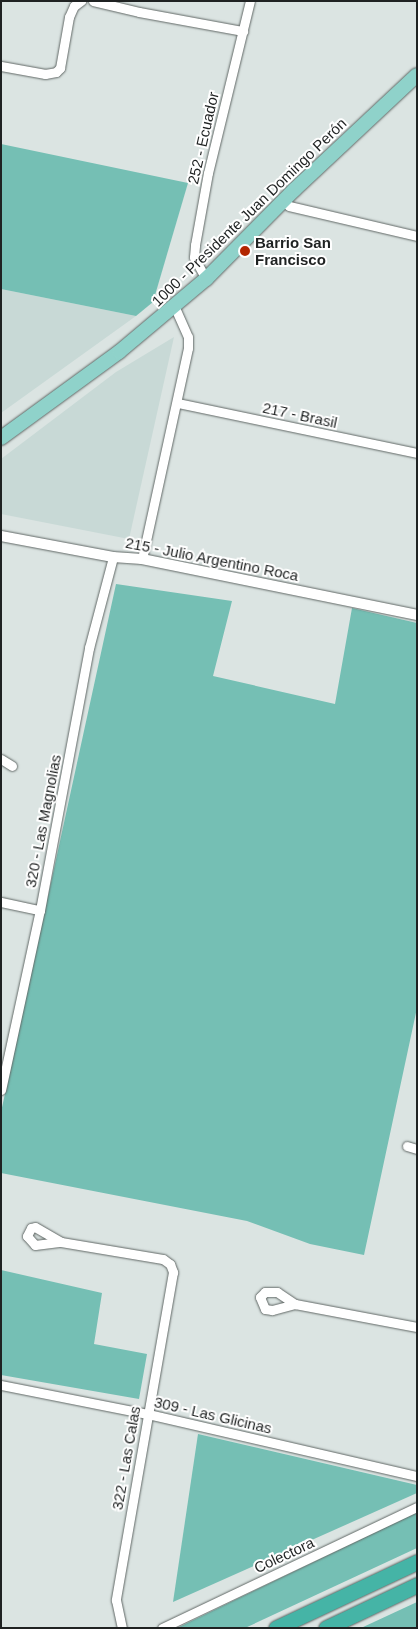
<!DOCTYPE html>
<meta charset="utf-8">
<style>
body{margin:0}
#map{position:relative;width:418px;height:1629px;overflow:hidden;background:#dbe4e2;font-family:Arial,sans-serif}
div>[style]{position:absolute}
.built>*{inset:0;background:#c8d9d6}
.green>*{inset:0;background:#75bfb4}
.roads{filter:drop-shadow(0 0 1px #616866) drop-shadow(0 0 1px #616866)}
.minor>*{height:9px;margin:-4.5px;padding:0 4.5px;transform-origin:4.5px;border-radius:4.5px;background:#fff}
.tertiary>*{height:10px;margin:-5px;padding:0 5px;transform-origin:5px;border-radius:5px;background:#fff}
.primary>*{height:14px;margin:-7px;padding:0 7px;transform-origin:7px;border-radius:7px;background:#8fd2ca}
.motorway>*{height:15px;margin:-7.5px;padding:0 7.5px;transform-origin:7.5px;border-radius:7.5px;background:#45b4a6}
.dots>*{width:14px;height:14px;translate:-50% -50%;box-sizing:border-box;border:2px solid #fff;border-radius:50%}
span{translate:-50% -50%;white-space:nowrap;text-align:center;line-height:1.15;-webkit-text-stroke:4px #fff;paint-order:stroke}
.street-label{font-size:15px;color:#1f2222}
.poi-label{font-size:15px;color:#1f2222;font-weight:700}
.left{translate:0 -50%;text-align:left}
.frame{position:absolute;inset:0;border:2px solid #1f2222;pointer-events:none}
</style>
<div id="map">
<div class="built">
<div style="clip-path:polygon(1px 289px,136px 316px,1px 413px)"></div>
<div style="clip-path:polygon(174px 337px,129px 539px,1px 514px,1px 459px,116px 372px)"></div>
</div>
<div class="green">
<div style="clip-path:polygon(1px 144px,188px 183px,153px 302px,136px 316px,1px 289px)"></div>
<div style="clip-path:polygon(116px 584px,232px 601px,213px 676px,335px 704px,352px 608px,417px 623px,417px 1008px,364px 1255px,310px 1244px,247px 1221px,1px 1173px,1px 1112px)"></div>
<div style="clip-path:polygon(1px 1270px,102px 1293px,94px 1344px,147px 1354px,139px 1399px,1px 1375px)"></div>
<div style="clip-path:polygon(198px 1434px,417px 1485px,417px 1493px,173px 1602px)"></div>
<div style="clip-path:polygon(417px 1512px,417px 1548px,245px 1628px,177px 1628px)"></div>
<div style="clip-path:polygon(417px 1602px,417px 1628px,361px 1628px)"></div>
</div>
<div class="roads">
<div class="minor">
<div style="left:93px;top:1px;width:47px;rotate:13.4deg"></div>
<div style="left:139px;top:12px;width:106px;rotate:10.4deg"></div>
<div style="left:1px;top:66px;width:45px;rotate:10.3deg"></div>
<div style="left:45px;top:74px;width:11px;rotate:-10deg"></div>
<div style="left:56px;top:72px;width:6px;rotate:-45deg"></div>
<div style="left:60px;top:68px;width:52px;rotate:-80deg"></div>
<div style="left:69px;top:17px;width:12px;rotate:-66deg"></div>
<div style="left:74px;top:6px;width:9px;rotate:-36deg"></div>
<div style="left:284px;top:202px;width:6px;rotate:39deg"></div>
<div style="left:289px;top:206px;width:131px;rotate:13.2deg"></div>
<div style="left:206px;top:279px;width:25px;rotate:-119deg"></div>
<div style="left:194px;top:257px;width:12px;rotate:-85deg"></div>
<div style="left:195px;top:245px;width:73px;rotate:-79.8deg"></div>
<div style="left:208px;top:173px;width:177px;rotate:-76.3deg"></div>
<div style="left:178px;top:403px;width:244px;rotate:11.8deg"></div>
<div style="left:142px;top:559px;width:216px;rotate:-77.7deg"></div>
<div style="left:188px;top:348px;width:11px;rotate:-90deg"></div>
<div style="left:188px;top:337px;width:34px;rotate:-114deg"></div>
<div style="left:1px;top:759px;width:13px;rotate:32deg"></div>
<div style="left:1px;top:902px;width:40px;rotate:12deg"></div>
<div style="left:1px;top:1090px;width:184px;rotate:-77.8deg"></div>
<div style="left:40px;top:910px;width:267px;rotate:-79.4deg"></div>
<div style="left:89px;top:648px;width:94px;rotate:-75.2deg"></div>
<div style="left:407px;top:1146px;width:10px;rotate:17deg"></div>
<div style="left:61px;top:1242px;width:30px;rotate:-150deg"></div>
<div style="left:35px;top:1227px;width:4px;rotate:166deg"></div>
<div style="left:31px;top:1228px;width:9px;rotate:117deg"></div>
<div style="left:27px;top:1236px;width:12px;rotate:48deg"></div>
<div style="left:35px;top:1245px;width:26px;rotate:-7deg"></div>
<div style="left:61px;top:1242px;width:103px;rotate:9.5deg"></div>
<div style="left:163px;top:1259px;width:9px;rotate:36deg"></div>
<div style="left:170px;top:1264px;width:9px;rotate:69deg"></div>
<div style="left:173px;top:1272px;width:333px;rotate:99.9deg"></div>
<div style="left:116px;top:1600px;width:29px;rotate:78deg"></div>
<div style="left:295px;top:1304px;width:24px;rotate:165deg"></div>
<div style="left:272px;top:1310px;width:7px;rotate:-172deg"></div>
<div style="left:265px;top:1309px;width:13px;rotate:-113deg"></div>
<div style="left:260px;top:1297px;width:7px;rotate:-45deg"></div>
<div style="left:265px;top:1292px;width:12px"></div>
<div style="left:277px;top:1292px;width:22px;rotate:34deg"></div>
<div style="left:295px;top:1304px;width:124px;rotate:10.7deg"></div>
<div style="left:1px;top:1385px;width:150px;rotate:11.2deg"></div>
<div style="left:148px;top:1414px;width:276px;rotate:13deg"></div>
<div style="left:162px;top:1628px;width:282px;rotate:-25.4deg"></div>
</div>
<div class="tertiary">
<div style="left:1px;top:536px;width:114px;rotate:10.6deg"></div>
<div style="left:113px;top:557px;width:29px;rotate:4deg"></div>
<div style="left:142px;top:559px;width:281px;rotate:11.5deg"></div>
</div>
<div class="primary">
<div style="left:1px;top:438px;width:146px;rotate:-36.1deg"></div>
<div style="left:119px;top:352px;width:114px;rotate:-40deg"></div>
<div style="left:206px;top:279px;width:125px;rotate:-45.3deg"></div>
<div style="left:294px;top:190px;width:168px;rotate:-43.1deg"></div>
</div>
<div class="motorway">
<div style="left:276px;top:1628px;width:156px;rotate:-25.1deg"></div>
<div style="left:326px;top:1628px;width:101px;rotate:-25.3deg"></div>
</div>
</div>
<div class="dots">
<div style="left:245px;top:251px;background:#b22600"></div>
</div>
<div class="street-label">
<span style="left:203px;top:138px;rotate:-77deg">252 - Ecuador</span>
<span style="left:249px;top:212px;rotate:-44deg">1000 - Presidente Juan Domingo Perón</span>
<span style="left:300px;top:415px;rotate:12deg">217 - Brasil</span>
<span style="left:212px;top:559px;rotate:11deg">215 - Julio Argentino Roca</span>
<span style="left:43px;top:821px;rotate:-79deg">320 - Las Magnolias</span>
<span style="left:213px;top:1415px;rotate:13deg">309 - Las Glicinas</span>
<span style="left:126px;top:1458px;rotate:-80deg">322 - Las Calas</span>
<span style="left:284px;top:1555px;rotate:-25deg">Colectora</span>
</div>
<div class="poi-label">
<span class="left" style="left:255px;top:251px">Barrio San<br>Francisco</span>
</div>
<div class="frame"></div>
</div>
